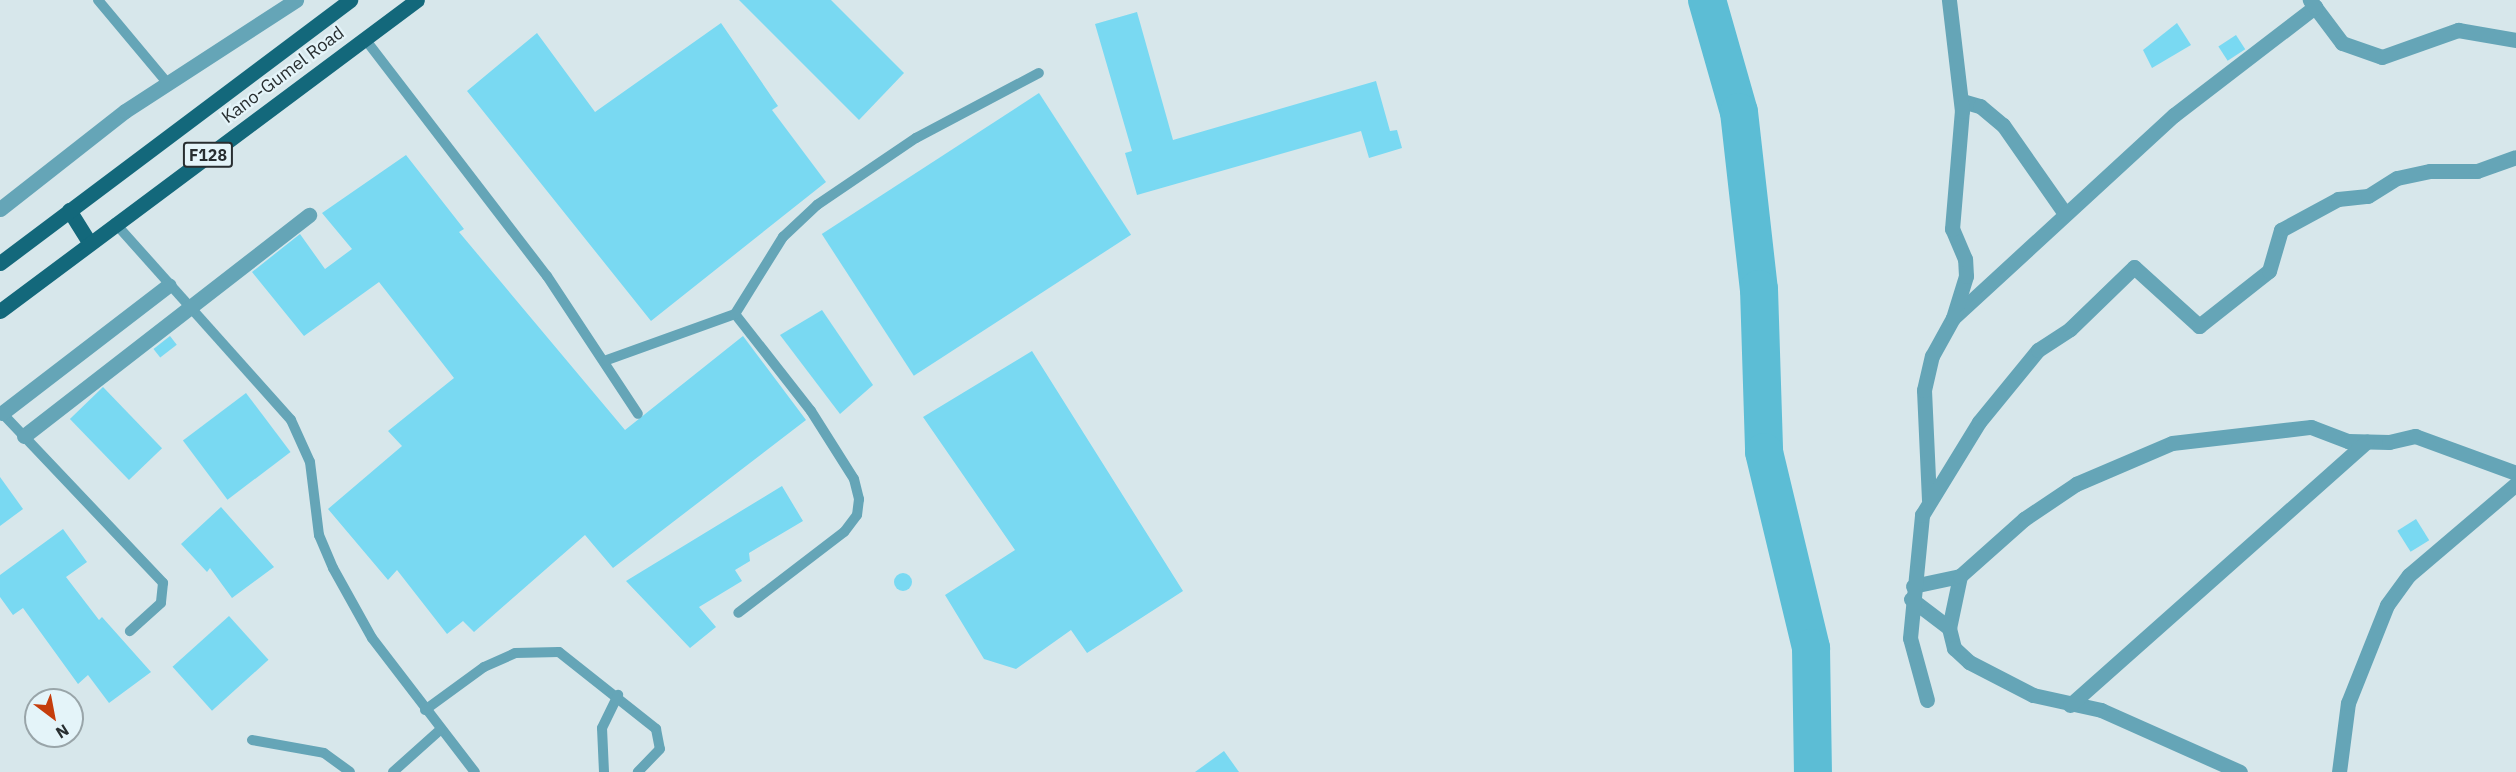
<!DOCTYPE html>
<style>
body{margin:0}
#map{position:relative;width:2516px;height:772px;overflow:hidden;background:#d7e7eb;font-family:"IBM Plex Sans",sans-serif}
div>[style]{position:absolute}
.river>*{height:38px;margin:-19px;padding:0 19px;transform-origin:19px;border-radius:19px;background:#5cbdd5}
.building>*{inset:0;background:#79d9f2;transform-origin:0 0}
.round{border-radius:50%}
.lane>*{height:10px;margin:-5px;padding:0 5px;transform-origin:5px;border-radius:5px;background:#65a5b7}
.street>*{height:15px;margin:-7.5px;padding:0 7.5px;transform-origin:7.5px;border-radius:7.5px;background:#65a5b7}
.primary>*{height:15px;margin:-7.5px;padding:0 7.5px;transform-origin:7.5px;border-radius:7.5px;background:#13687b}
span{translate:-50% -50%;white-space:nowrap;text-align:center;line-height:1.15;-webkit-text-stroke:4.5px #e4f4f9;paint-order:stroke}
.shield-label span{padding:2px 4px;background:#e4f4f9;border:2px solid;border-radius:4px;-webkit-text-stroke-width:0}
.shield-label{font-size:16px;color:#282e30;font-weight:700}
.street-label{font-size:18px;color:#282e30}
.north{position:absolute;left:24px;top:688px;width:60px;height:60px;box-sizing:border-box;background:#e4f4f9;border:2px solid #99a5a9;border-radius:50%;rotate:148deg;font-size:16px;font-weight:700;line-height:24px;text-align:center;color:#282e30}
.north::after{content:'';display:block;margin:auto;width:21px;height:27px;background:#c53d0c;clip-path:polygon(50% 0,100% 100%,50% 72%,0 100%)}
</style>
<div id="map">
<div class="river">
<div style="left:1707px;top:0;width:116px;rotate:74.1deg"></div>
<div style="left:1739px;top:112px;width:178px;rotate:83.6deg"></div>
<div style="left:1759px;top:289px;width:163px;rotate:88.2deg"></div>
<div style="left:1764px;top:452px;width:202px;rotate:76.5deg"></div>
<div style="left:1811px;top:648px;width:124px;rotate:89.1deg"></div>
</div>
<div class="building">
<div style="clip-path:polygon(739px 0,831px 0,904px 73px,859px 120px)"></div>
<div style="clip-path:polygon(1137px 12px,1173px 140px,1376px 81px,1390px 131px,1397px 130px,1402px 148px,1369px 158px,1361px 131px,1137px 195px,1125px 153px,1132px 151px,1095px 24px)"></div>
<div style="clip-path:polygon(721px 23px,778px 106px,772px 110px,826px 182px,651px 321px,467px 91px,537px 33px,595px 112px)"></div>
<div style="clip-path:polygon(2177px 23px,2191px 45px,2152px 68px,2143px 50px)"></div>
<div style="left:2236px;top:35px;width:17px;height:21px;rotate:57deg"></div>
<div style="left:1039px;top:93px;width:169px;height:259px;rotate:57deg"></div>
<div style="clip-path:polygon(406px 155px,464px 229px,459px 232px,625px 430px,743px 336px,806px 420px,613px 568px,585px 535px,474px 632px,463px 621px,447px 634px,397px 570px,388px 580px,328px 509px,402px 446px,388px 431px,454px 378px,379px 282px,304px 336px,252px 272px,300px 234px,325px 269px,352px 249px,322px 213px)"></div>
<div style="clip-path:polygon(822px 310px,873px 385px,840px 414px,780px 335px)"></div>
<div style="left:170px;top:336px;width:11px;height:21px;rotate:52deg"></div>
<div style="clip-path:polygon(1032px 351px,1183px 591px,1087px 653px,1071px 630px,1016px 669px,984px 659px,945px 595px,1015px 550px,923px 417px)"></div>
<div style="left:103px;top:387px;width:85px;height:46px;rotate:46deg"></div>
<div style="left:246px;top:393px;width:74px;height:79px;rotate:53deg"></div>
<div style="clip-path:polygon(0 477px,23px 509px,0 526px)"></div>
<div style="clip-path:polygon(782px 486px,803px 521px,749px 553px,750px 561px,735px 570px,742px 581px,699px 607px,716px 627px,690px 648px,626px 581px)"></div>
<div style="clip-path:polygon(221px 507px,274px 567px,232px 598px,210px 568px,207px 572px,181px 544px)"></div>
<div style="left:2416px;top:519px;width:25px;height:22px;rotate:58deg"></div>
<div style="clip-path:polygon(63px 529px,87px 562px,66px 577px,99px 620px,102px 617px,151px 672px,109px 703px,88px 675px,78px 684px,23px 608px,13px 615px,0 597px,0 575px)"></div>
<div class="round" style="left:894px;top:573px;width:18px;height:18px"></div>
<div style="left:229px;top:616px;width:59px;height:76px;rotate:48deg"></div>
<div style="clip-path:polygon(1224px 751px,1239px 772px,1195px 772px)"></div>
</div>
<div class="lane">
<div style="left:98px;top:0;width:111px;rotate:50.1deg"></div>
<div style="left:365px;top:39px;width:299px;rotate:52.5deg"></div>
<div style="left:547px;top:276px;width:165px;rotate:56.6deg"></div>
<div style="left:115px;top:223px;width:264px;rotate:48.2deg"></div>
<div style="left:291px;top:420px;width:46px;rotate:65.7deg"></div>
<div style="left:310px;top:462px;width:74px;rotate:83deg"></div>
<div style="left:319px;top:535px;width:36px;rotate:67deg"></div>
<div style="left:333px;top:568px;width:80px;rotate:60.9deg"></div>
<div style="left:372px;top:638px;width:169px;rotate:52.5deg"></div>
<div style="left:735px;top:314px;width:123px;rotate:51.9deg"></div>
<div style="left:811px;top:411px;width:80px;rotate:57.7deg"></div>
<div style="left:854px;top:479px;width:21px;rotate:76deg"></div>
<div style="left:859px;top:499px;width:16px;rotate:97deg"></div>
<div style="left:857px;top:515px;width:21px;rotate:127deg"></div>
<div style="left:844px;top:532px;width:133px;rotate:142.6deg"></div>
<div style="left:607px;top:360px;width:136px;rotate:-19.8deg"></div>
<div style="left:735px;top:314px;width:91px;rotate:-58.1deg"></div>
<div style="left:783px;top:237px;width:47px;rotate:-43.3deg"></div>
<div style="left:817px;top:205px;width:120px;rotate:-34.1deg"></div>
<div style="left:916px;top:138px;width:139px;rotate:-27.9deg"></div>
<div style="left:0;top:411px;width:237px;rotate:46.5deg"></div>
<div style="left:163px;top:583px;width:20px;rotate:96deg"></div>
<div style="left:161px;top:603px;width:42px;rotate:137.9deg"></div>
<div style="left:425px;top:710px;width:73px;rotate:-36.1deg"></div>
<div style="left:484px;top:667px;width:34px;rotate:-24deg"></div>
<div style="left:515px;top:653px;width:44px;rotate:-1.3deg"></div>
<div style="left:559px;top:652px;width:124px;rotate:38.4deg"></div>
<div style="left:656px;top:729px;width:20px;rotate:79deg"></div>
<div style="left:660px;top:749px;width:32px;rotate:134deg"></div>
<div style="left:252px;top:740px;width:73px;rotate:10.2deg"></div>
<div style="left:324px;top:753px;width:32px;rotate:36deg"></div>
<div style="left:393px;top:772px;width:63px;rotate:-41.8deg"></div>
<div style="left:604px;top:772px;width:44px;rotate:-92.6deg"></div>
<div style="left:602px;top:728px;width:37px;rotate:-64deg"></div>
</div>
<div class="street">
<div style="left:2315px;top:7px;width:45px;rotate:53.1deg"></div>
<div style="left:2342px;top:43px;width:42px;rotate:19.3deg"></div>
<div style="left:2382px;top:57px;width:81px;rotate:-19.6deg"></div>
<div style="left:2458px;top:30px;width:59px;rotate:9.8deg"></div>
<div style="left:1962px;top:101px;width:19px;rotate:16deg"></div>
<div style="left:1980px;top:106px;width:30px;rotate:40deg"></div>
<div style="left:2003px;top:125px;width:106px;rotate:55deg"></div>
<div style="left:0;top:209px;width:159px;rotate:-38.1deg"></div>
<div style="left:125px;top:111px;width:204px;rotate:-33deg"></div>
<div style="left:1953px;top:318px;width:300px;rotate:-42.6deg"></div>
<div style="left:2174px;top:115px;width:178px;rotate:-37.5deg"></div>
<div style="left:2315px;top:7px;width:9px;rotate:-126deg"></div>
<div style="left:2px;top:413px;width:210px;rotate:-37.5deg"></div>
<div style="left:24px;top:436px;width:361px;rotate:-37.8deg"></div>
<div style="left:1929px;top:500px;width:110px;rotate:-92.6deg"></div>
<div style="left:1924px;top:390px;width:35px;rotate:-77deg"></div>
<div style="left:1932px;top:356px;width:43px;rotate:-61.1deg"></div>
<div style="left:1953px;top:318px;width:44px;rotate:-72.8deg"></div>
<div style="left:1966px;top:276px;width:17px;rotate:-93deg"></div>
<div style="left:1965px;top:259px;width:33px;rotate:-113deg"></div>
<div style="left:1952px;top:229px;width:118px;rotate:-85.2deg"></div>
<div style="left:1962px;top:111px;width:112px;rotate:-96.7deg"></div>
<div style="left:1960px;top:576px;width:53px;rotate:101.9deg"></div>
<div style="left:1949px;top:628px;width:21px;rotate:76deg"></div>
<div style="left:1954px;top:648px;width:21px;rotate:43deg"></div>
<div style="left:1969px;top:662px;width:72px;rotate:27.3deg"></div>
<div style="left:2033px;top:695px;width:70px;rotate:12.4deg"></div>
<div style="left:2101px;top:710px;width:152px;rotate:24deg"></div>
<div style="left:1913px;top:586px;width:48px;rotate:-12deg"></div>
<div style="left:1960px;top:576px;width:86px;rotate:-41.7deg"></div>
<div style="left:2024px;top:519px;width:63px;rotate:-33.9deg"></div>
<div style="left:2076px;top:484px;width:104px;rotate:-23.1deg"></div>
<div style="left:2172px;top:443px;width:140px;rotate:-6.6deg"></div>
<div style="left:2311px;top:427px;width:40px;rotate:21deg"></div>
<div style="left:2348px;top:441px;width:41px;rotate:1.4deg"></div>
<div style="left:2389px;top:442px;width:27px;rotate:-13deg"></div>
<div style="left:2415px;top:436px;width:108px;rotate:20.1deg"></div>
<div style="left:1911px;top:599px;width:48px;rotate:37.3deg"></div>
<div style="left:1927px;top:700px;width:64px;rotate:-105.3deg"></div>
<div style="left:1910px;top:638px;width:124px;rotate:-84.4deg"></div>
<div style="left:1922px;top:515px;width:109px;rotate:-58.5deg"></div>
<div style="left:1979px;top:422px;width:93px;rotate:-50.7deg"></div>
<div style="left:2038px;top:350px;width:38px;rotate:-33deg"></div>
<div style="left:2070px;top:329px;width:89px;rotate:-44.1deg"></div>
<div style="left:2134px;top:267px;width:88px;rotate:42.2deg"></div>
<div style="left:2199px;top:326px;width:89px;rotate:-38.2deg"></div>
<div style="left:2269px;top:271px;width:43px;rotate:-73.7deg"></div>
<div style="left:2281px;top:230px;width:65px;rotate:-28.5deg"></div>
<div style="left:2338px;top:199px;width:30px;rotate:-6deg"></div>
<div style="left:2368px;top:196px;width:34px;rotate:-32deg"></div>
<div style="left:2397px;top:178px;width:34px;rotate:-12deg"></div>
<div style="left:2430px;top:171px;width:47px"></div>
<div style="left:2477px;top:171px;width:41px;rotate:-19.7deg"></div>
<div style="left:2070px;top:705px;width:397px;rotate:-41.6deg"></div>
<div style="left:2339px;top:772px;width:70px;rotate:-82.6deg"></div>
<div style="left:2348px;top:703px;width:105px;rotate:-68.3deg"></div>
<div style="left:2387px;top:605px;width:37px;rotate:-54deg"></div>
<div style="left:2409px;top:575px;width:140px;rotate:-40.4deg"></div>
</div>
<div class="primary">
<div style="left:69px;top:210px;width:38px;rotate:58deg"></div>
<div style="left:0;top:263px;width:438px;rotate:-36.9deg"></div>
<div style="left:0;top:311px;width:520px;rotate:-36.72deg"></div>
</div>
<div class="shield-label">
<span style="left:208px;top:155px">F128</span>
</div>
<div class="street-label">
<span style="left:283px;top:75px;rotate:-37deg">Kano-Gumel Road</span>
</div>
<div class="north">N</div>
</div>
